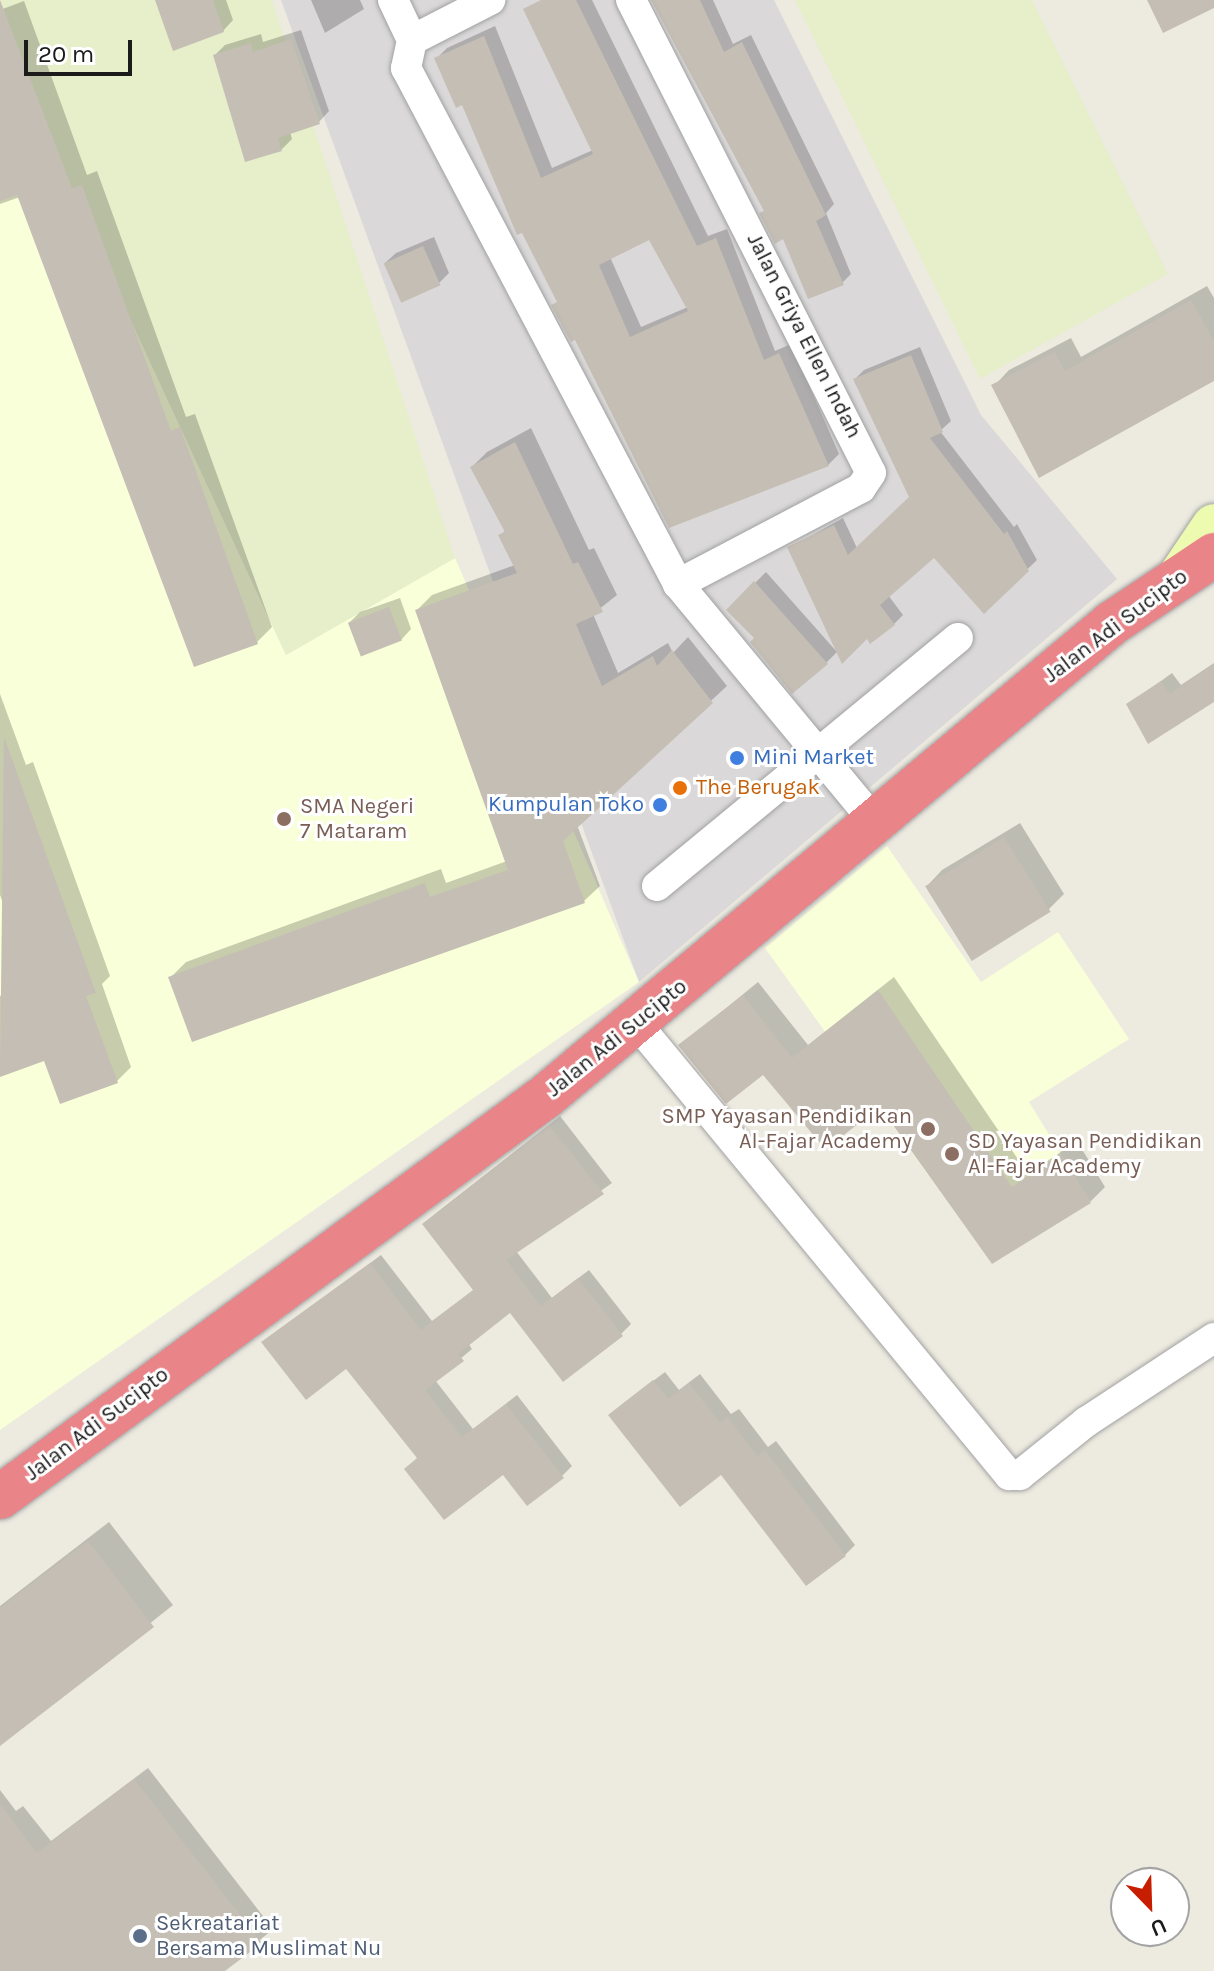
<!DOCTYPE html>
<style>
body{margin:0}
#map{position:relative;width:1214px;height:1971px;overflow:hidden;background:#edebe0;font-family:Karla,sans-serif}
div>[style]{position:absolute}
.residential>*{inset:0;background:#dad8d8}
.education>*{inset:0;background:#f9ffd8}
.farmland>*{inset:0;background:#e6eeca}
.shadow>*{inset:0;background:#0003}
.building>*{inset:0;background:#c5beb4;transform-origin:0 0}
.roads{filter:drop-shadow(0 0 2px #a2a2a2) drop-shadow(0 0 2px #a2a2a2)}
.street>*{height:30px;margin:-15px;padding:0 15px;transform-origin:15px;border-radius:15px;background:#fff}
.secondary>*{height:44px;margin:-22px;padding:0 22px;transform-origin:22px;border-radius:22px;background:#edfbb1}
.highway>*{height:44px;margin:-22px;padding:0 22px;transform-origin:22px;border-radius:22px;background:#e98488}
.dots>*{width:22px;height:22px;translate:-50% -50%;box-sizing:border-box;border:4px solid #fff;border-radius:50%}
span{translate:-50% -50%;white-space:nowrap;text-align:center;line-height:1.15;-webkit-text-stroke:6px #fff;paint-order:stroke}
.street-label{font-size:22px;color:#1b1b1b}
.shop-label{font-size:22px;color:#366cbe}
.left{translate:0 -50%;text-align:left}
.right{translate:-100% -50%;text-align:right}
.food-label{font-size:22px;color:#c56008}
.education-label{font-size:22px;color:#785e54}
.service-label{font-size:22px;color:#4e5e75}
.north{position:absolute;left:1110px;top:1867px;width:80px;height:80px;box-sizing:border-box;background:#fff;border:2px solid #a4a4a4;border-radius:50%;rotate:157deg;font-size:22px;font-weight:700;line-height:32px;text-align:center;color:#1b1b1b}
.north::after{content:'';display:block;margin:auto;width:28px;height:36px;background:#c71d00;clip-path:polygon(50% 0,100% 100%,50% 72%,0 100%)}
.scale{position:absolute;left:24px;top:40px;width:108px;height:36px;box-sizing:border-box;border:4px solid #1b1b1b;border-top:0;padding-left:10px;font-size:24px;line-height:28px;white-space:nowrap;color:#1b1b1b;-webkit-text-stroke:6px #fff;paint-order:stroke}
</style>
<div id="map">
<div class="residential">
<div style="clip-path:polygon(281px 0,774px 0,981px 415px,1117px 579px,639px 982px)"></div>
</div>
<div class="education">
<div style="clip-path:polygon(0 38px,286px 655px,455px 558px,639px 982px,0 1430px)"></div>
<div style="clip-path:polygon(887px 846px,981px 982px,1058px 932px,1129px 1039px,1029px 1102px,1091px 1203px,992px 1264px,765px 948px)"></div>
</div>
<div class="farmland">
<div style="clip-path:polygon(0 0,272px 0,455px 558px,286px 655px,0 38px)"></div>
<div style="clip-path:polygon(795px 0,1032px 0,1168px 274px,980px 379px)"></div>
</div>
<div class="shadow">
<div style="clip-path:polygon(157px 0,226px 0,233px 20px,223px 31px)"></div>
<div style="clip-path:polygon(311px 0,360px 0,364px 9px,325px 33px)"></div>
<div style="clip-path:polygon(evenodd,551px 0,592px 0,708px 236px,727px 229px,775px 351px,791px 344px,839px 454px,828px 465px,558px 301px,464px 103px,436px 59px,447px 48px,495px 26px,552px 168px,593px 150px,551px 0,650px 237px,688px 307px,641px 327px,610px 257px,650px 237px)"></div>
<div style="clip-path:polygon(654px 0,713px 0,733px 44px,751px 35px,834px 204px,826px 213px,851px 274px,842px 283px,784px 236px,765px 210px)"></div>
<div style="clip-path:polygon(24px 1px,87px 175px,97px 171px,186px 417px,195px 414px,272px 627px,257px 642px,20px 197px,0 204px,0 10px)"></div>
<div style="clip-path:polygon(301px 30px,329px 111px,319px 122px,290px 132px,292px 139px,281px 150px,215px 55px,225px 45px,261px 34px,263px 42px)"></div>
<div style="clip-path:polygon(434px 237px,449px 273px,439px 283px,385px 263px,396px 253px)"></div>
<div style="clip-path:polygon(1207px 286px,1214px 298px,1214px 378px,994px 386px,1009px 370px,1071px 338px,1081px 357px)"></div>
<div style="clip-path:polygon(920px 347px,951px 421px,940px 431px,1014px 527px,1017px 524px,1037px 560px,984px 611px,934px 555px,888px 595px,903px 615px,894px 624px,789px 548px,843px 518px,857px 548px,911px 497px,855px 379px,864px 370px)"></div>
<div style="clip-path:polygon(531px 428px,589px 550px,594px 548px,617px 595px,593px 614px,618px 673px,668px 643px,673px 653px,688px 637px,727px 686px,577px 825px,600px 886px,584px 901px,170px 978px,186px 962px,441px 869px,446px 883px,507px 861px,417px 610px,432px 595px,515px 565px,500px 536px,506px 530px,472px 467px,487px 452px)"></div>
<div style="clip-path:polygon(766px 572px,837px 652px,826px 663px,757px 638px,728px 610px)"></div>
<div style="clip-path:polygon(400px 598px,411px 629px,401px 640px,350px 622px,360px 612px)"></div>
<div style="clip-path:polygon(1214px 663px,1214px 699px,1128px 705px,1172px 673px,1181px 685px)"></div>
<div style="clip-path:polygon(0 694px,26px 765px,33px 762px,110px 976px,102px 984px,131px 1067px,116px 1082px,46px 1058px,0 1075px,0 996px,32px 984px,0 895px)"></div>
<div style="clip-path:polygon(1020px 823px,1064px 894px,1048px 910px,927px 886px,942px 870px)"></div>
<div style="clip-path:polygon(894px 977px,1028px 1174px,1077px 1141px,1105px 1187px,1090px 1202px,993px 1261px,880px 1105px,681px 1045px,758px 982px,808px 1045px)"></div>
<div style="clip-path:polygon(560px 1116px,612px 1183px,516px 1251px,552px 1298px,589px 1270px,631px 1324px,621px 1334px,510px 1310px,468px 1343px,472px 1349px,435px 1380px,473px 1429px,517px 1395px,572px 1466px,562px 1476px,419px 1457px,347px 1366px,264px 1342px,381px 1255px,432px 1321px,475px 1289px,435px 1214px)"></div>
<div style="clip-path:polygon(665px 1372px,679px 1390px,700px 1374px,731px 1414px,739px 1409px,768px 1447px,776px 1441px,855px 1545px,845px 1555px,621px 1405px)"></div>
<div style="clip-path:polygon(109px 1522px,173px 1605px,0 1743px,0 1606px)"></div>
<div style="clip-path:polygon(148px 1768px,273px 1929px,223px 1971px,14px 1971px,0 1963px,0 1790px,16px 1811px,23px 1806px,51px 1841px)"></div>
</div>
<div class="building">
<div style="clip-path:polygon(0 0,72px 188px,82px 185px,171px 431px,180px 427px,258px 644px,194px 667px,17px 195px,0 201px)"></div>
<div style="clip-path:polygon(155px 0,213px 0,224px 32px,173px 51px)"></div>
<div style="clip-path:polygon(evenodd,541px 0,576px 0,697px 246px,716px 238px,764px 360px,779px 353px,829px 466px,669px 528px,575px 340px,571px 342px,551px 305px,557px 302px,522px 233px,517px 235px,462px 105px,456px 108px,434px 58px,484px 36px,541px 178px,593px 154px,523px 9px,541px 0,649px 240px,688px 311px,630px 337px,599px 265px,649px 240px)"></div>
<div style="clip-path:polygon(651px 0,700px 0,724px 52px,742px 42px,826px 215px,816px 221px,844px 285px,808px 299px,783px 239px,775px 244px,759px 213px,764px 211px)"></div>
<div style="clip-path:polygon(1147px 0,1214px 0,1214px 8px,1163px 33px)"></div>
<div style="clip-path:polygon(291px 39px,320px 124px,278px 138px,282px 151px,245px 162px,213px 55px,251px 43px,253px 52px)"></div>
<div style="left:423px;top:246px;width:43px;height:43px;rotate:66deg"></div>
<div style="clip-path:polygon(1191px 300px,1214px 341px,1214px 381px,1039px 478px,991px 385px,1055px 352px,1065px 371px)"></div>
<div style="clip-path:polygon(911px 355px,943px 432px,930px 438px,1004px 534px,1007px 531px,1029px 571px,984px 614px,934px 558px,880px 605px,895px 625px,870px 644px,867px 639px,842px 664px,787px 547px,834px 525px,848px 555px,909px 497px,853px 379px)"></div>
<div style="clip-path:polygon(515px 442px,573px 564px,578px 562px,603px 612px,576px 624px,602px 686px,653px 656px,657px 666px,672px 650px,713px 703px,563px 841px,585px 903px,192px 1042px,168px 977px,425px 883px,430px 897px,508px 870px,415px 610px,517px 573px,498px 535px,505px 532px,470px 467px)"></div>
<div style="clip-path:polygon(754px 581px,828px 664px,792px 694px,750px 642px,754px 638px,726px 610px)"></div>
<div style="left:389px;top:607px;width:36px;height:44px;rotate:69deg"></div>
<div style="clip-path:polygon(1214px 664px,1214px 702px,1148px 744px,1126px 704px,1161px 681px,1170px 694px)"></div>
<div style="clip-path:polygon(4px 737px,96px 993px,86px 996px,118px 1083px,60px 1104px,44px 1061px,0 1077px)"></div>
<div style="left:1004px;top:837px;width:88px;height:93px;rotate:58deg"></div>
<div style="clip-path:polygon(878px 990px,1012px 1187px,1061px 1154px,1091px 1203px,992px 1264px,880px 1107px,836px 1141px,830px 1134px,820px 1143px,763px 1075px,726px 1104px,678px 1045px,743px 995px,792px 1058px)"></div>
<div style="clip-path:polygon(549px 1125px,604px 1194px,506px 1260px,541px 1306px,578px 1278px,623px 1336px,563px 1382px,510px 1313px,458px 1354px,464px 1361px,425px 1390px,462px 1437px,506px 1404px,564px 1478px,527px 1506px,503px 1475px,444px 1520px,404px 1469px,417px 1458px,346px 1369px,306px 1400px,261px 1342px,370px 1263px,421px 1330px,473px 1290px,422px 1224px)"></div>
<div style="clip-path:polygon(653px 1380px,668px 1399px,689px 1383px,720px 1423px,727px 1417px,757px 1456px,765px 1450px,846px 1556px,806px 1586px,721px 1475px,680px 1507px,608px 1415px)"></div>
<div style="clip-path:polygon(88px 1541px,154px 1627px,0 1746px,0 1608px)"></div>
<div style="clip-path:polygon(134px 1779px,262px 1943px,225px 1971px,0 1971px,0 1804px,37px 1853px)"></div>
</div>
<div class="roads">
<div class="street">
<div style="left:393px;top:0;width:44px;rotate:64.6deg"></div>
<div style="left:631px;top:0;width:530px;rotate:63.1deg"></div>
<div style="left:871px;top:473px;width:18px;rotate:124deg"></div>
<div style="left:861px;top:488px;width:207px;rotate:152.3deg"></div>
<div style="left:412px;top:40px;width:29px;rotate:102deg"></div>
<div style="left:406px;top:68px;width:583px;rotate:62.2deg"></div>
<div style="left:678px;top:584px;width:310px;rotate:50.4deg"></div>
<div style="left:412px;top:40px;width:88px;rotate:-27.1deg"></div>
<div style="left:657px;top:886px;width:390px;rotate:-39.5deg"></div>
<div style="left:637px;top:1024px;width:585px;rotate:50.48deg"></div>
<div style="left:1009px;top:1475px;width:11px"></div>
<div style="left:1020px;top:1475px;width:85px;rotate:-38.8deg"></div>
<div style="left:1086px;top:1422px;width:153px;rotate:-33.3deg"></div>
</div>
<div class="secondary">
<div style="left:1181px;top:575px;width:59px;rotate:-56deg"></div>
</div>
<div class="highway">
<div style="left:0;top:1497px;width:676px;rotate:-36.28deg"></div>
<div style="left:545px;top:1097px;width:739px;rotate:-39.89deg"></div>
<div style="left:1112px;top:623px;width:123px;rotate:-33.7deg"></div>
</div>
</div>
<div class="dots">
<div style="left:737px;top:758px;background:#3f7fe0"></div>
<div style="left:680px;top:788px;background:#e8710a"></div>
<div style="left:660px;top:805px;background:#3f7fe0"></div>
<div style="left:284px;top:819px;background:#8d6e63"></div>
<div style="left:928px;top:1129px;background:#8d6e63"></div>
<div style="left:952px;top:1154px;background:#8d6e63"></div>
<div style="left:140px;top:1936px;background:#5c6f8a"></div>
</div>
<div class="street-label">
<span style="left:804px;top:336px;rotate:63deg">Jalan Griya Ellen Indah</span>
<span style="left:1116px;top:626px;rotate:-37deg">Jalan Adi Sucipto</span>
<span style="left:617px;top:1038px;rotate:-39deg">Jalan Adi Sucipto</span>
<span style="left:97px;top:1424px;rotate:-37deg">Jalan Adi Sucipto</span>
</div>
<div class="shop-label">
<span class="left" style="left:753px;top:758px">Mini Market</span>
<span class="right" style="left:644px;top:805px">Kumpulan Toko</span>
</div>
<div class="food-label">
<span class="left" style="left:696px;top:788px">The Berugak</span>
</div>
<div class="education-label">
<span class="left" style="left:300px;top:819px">SMA Negeri<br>7 Mataram</span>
<span class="right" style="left:912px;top:1129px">SMP Yayasan Pendidikan<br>Al-Fajar Academy</span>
<span class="left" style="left:968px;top:1154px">SD Yayasan Pendidikan<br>Al-Fajar Academy</span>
</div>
<div class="service-label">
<span class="left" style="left:156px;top:1936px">Sekreatariat<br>Bersama Muslimat Nu</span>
</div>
<div class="north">U</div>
<div class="scale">20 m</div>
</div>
